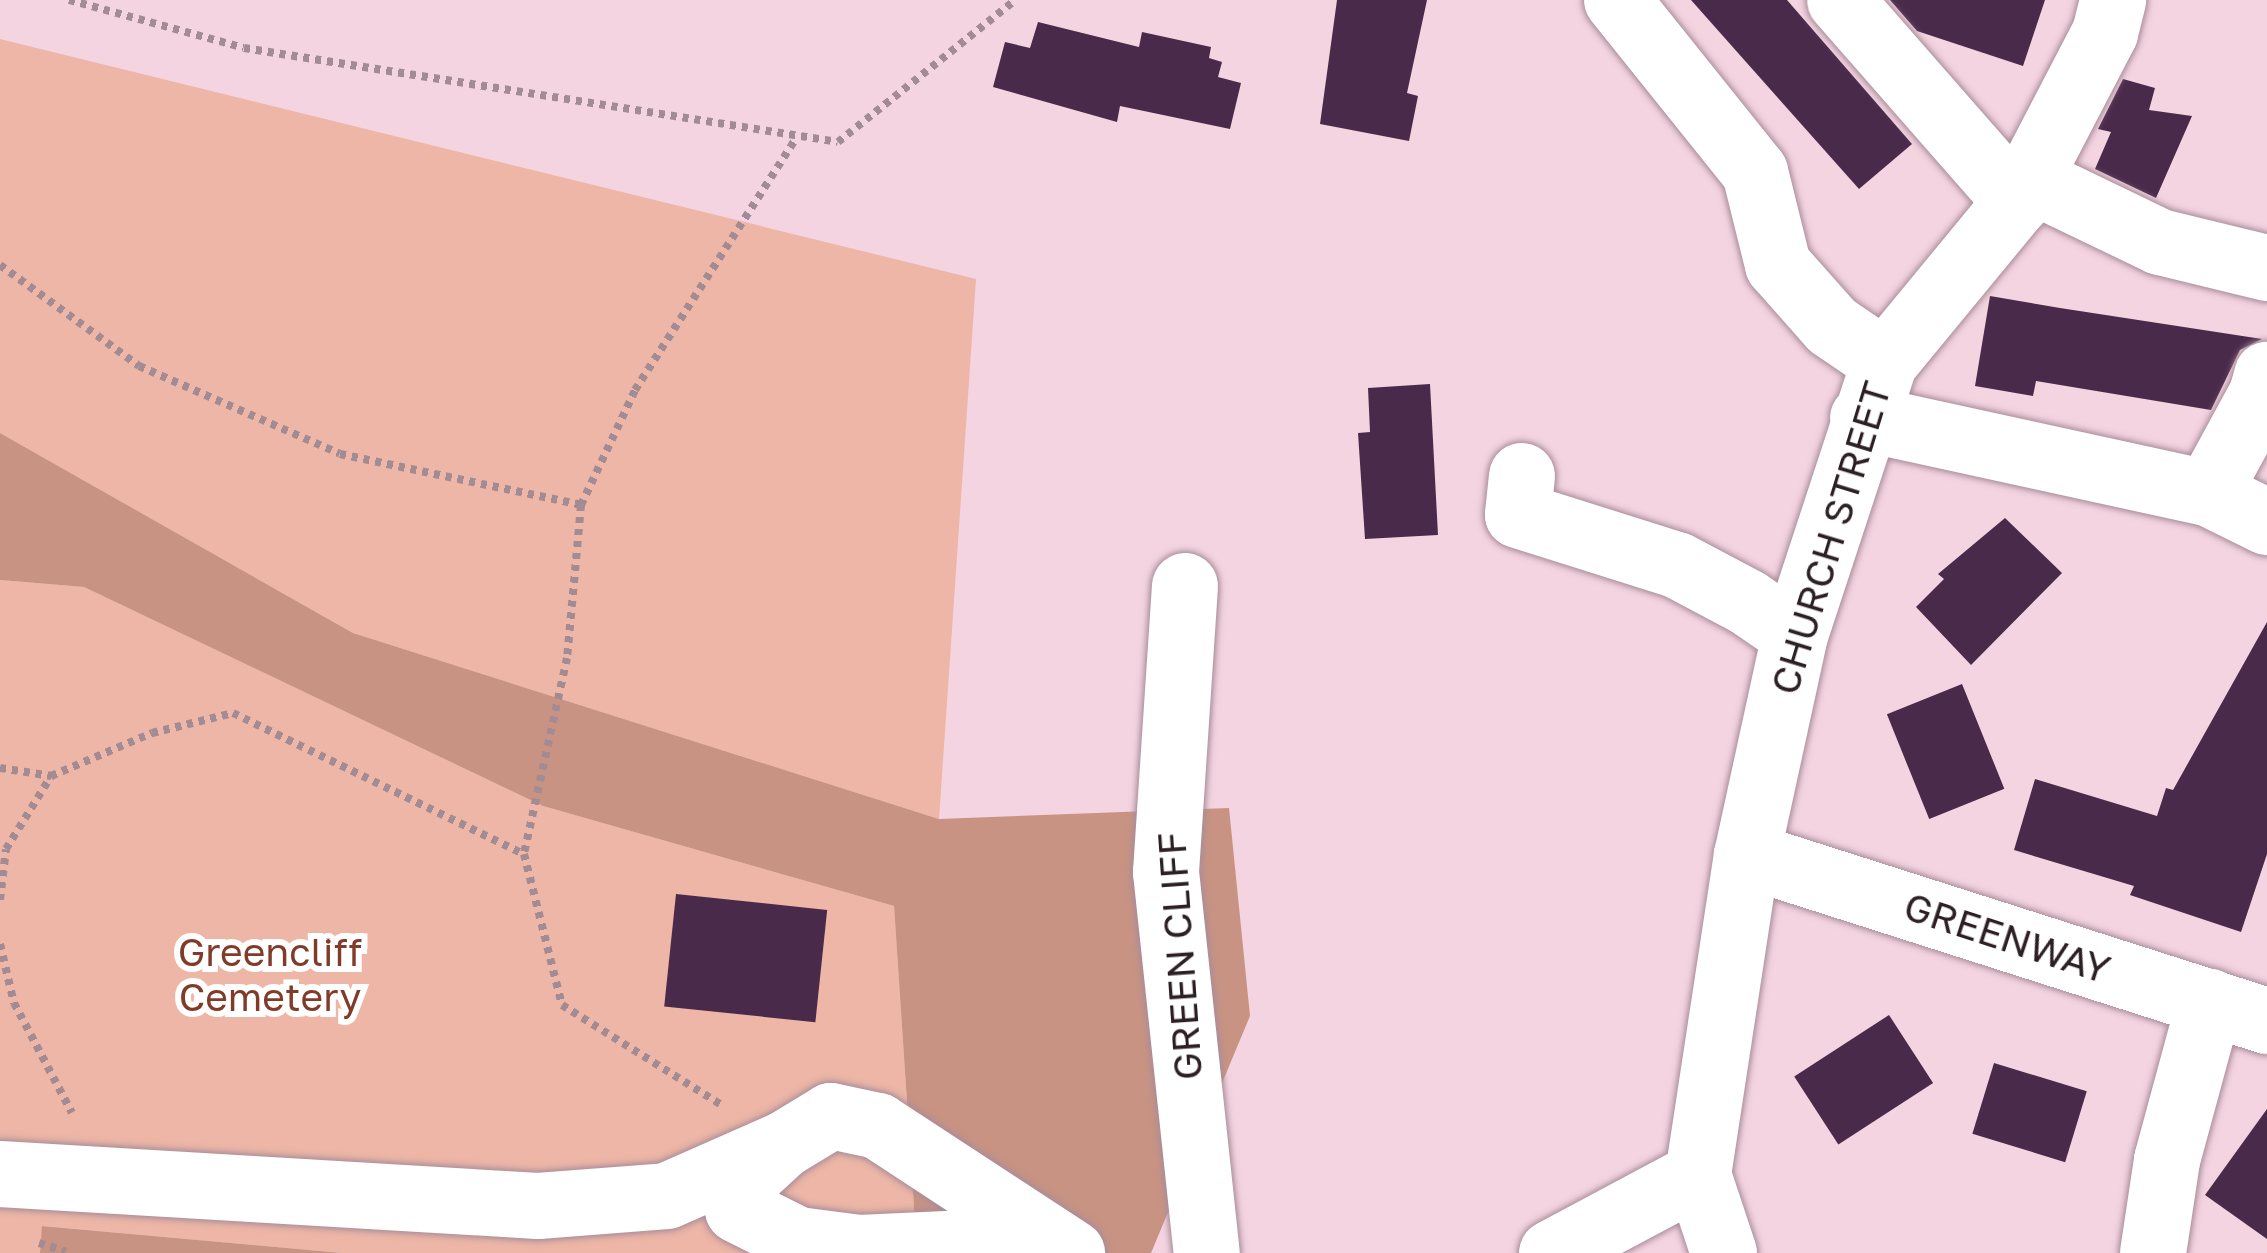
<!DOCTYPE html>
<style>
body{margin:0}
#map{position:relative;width:2267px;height:1253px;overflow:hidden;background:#f4d4e1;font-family:"Golos Text",sans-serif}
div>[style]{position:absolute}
.green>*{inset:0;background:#edb6a6}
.forest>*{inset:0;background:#c89383}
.building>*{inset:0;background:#4a2a4a;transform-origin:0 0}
.path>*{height:8px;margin-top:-4px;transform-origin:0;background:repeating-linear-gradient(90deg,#a38b94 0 6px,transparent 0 12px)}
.roads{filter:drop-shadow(0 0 3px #a98c99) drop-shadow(0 0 3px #a98c99)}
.minor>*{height:66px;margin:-33px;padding:0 33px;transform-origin:33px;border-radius:33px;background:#fff}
span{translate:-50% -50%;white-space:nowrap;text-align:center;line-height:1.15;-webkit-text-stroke:12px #fff;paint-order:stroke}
.street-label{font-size:39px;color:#2c2025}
.park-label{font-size:39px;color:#803c29}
</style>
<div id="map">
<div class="green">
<div style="clip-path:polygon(0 39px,976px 279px,939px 819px,353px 633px,0 433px)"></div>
<div style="clip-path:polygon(0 580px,84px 587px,543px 806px,894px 906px,917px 1253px,342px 1253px,43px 1226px,40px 1253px,0 1253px)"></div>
</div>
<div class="forest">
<div style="clip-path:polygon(0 433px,353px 633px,939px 819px,1229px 808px,1250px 1016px,1151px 1253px,917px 1253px,894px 906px,543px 806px,84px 587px,0 580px)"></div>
<div style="clip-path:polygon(42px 1226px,342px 1253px,40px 1253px)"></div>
</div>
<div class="building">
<div style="clip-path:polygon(1337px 0,1427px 0,1407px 93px,1418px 96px,1409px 141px,1320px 124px)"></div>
<div style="clip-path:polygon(1691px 0,1787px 0,1912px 144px,1859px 189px)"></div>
<div style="clip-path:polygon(1890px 0,2045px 0,2023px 66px,1917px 31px)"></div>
<div style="clip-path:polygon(1038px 22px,1139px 47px,1142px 32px,1211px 47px,1209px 58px,1222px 62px,1218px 77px,1241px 83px,1230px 129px,1120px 106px,1117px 122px,993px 87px,1005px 42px,1030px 48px)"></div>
<div style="clip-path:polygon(2123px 79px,2155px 88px,2149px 110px,2192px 116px,2156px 198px,2095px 169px,2111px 132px,2098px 129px)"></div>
<div style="clip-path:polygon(1990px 296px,2060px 308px,2262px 339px,2240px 350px,2211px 410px,2036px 381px,2033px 396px,1975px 386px)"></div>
<div style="clip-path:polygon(1430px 384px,1438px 535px,1365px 539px,1358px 433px,1370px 432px,1368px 388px)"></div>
<div style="clip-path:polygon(2005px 518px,2062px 573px,1971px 665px,1916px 607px,1944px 579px,1938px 574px)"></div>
<div style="clip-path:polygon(2267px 622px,2267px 854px,2241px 932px,2130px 895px,2134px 886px,2014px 850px,2035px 779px,2157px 816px,2166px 788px,2173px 790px)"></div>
<div style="left:1962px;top:684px;width:113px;height:81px;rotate:68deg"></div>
<div style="left:676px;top:894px;width:152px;height:113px;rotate:6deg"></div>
<div style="left:1889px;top:1015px;width:81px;height:113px;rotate:57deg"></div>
<div style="left:1994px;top:1063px;width:97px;height:74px;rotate:17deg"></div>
<div style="clip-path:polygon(2267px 1109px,2267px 1239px,2205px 1195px)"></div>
</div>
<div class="path">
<div style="left:69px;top:0;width:181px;rotate:15.3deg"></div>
<div style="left:244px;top:48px;width:601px;rotate:8.99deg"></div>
<div style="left:838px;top:142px;width:227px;rotate:-38.7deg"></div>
<div style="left:0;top:265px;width:172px;rotate:36deg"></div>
<div style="left:139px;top:366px;width:219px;rotate:23.6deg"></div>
<div style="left:340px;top:454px;width:246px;rotate:11.9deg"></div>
<div style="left:581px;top:505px;width:154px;rotate:95.2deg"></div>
<div style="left:567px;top:658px;width:201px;rotate:102.4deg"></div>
<div style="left:524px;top:854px;width:156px;rotate:75.9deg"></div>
<div style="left:562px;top:1005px;width:190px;rotate:32.1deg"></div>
<div style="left:581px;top:505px;width:127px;rotate:-64.8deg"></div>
<div style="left:635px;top:390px;width:299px;rotate:-57.4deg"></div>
<div style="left:0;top:768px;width:52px;rotate:8.9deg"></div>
<div style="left:0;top:900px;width:51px;rotate:-83.3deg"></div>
<div style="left:6px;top:849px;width:86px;rotate:-58.3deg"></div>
<div style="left:51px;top:776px;width:110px;rotate:-23.1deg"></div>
<div style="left:152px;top:733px;width:83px;rotate:-13.9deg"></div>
<div style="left:233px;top:713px;width:323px;rotate:25.9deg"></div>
<div style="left:0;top:944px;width:61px;rotate:76.7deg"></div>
<div style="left:14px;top:1003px;width:124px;rotate:62.2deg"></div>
<div style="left:39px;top:1243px;width:28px;rotate:18deg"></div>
</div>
<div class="roads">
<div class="minor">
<div style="left:1617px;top:0;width:221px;rotate:51.3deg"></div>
<div style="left:1755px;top:172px;width:96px;rotate:76.1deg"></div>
<div style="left:1778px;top:265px;width:81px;rotate:48.5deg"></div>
<div style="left:1832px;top:326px;width:64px;rotate:34.2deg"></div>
<div style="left:1840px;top:0;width:269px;rotate:48.8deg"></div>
<div style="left:2029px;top:179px;width:145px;rotate:25.7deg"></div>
<div style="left:2160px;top:242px;width:110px;rotate:13.7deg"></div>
<div style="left:1863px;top:418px;width:353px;rotate:12.3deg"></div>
<div style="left:2208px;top:493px;width:66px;rotate:26.2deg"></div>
<div style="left:1522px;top:476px;width:39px;rotate:96deg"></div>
<div style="left:1518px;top:515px;width:167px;rotate:17.5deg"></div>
<div style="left:1677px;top:565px;width:79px;rotate:27.9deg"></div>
<div style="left:1747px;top:602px;width:58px;rotate:34.5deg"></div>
<div style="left:2208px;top:493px;width:113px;rotate:-61.4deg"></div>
<div style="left:2262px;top:394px;width:20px;rotate:-75deg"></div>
<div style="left:1185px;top:586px;width:287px;rotate:93.8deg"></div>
<div style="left:1166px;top:872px;width:383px;rotate:83.9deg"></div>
<div style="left:1747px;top:855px;width:546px;rotate:17.7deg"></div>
<div style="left:781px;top:1147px;width:52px;rotate:137.4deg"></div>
<div style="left:743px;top:1182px;width:28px;rotate:100deg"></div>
<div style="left:738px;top:1210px;width:67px;rotate:26.6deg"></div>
<div style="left:798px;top:1240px;width:62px;rotate:7.5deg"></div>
<div style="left:859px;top:1248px;width:109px;rotate:-2.6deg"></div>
<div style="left:968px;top:1243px;width:44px;rotate:13.1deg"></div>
<div style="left:0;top:1174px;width:539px;rotate:3.4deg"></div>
<div style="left:538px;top:1206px;width:129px;rotate:-4.4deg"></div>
<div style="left:667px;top:1196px;width:129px;rotate:-23.8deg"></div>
<div style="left:785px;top:1144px;width:54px;rotate:-31.3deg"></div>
<div style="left:831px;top:1116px;width:48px;rotate:12deg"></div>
<div style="left:878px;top:1126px;width:232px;rotate:33.2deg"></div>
<div style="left:1552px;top:1253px;width:166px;rotate:-28.1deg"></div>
<div style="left:1724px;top:1253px;width:82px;rotate:-108.4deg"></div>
<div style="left:1698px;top:1175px;width:324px;rotate:-81.3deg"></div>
<div style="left:1747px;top:855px;width:225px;rotate:-77.7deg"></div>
<div style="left:1795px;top:635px;width:287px;rotate:-71.8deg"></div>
<div style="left:1885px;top:362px;width:207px;rotate:-50.5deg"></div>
<div style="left:2017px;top:202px;width:191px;rotate:-62.5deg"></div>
<div style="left:2105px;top:33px;width:34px;rotate:-76deg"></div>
<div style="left:2153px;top:1253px;width:94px;rotate:-81.4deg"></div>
<div style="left:2167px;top:1160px;width:164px;rotate:-74.8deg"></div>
</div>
</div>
<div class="street-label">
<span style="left:1831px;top:538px;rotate:-73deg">CHURCH STREET</span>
<span style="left:2007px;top:938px;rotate:18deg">GREENWAY</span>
<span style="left:1180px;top:956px;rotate:-94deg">GREEN CLIFF</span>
</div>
<div class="park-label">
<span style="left:270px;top:975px">Greencliff<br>Cemetery</span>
</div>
</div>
